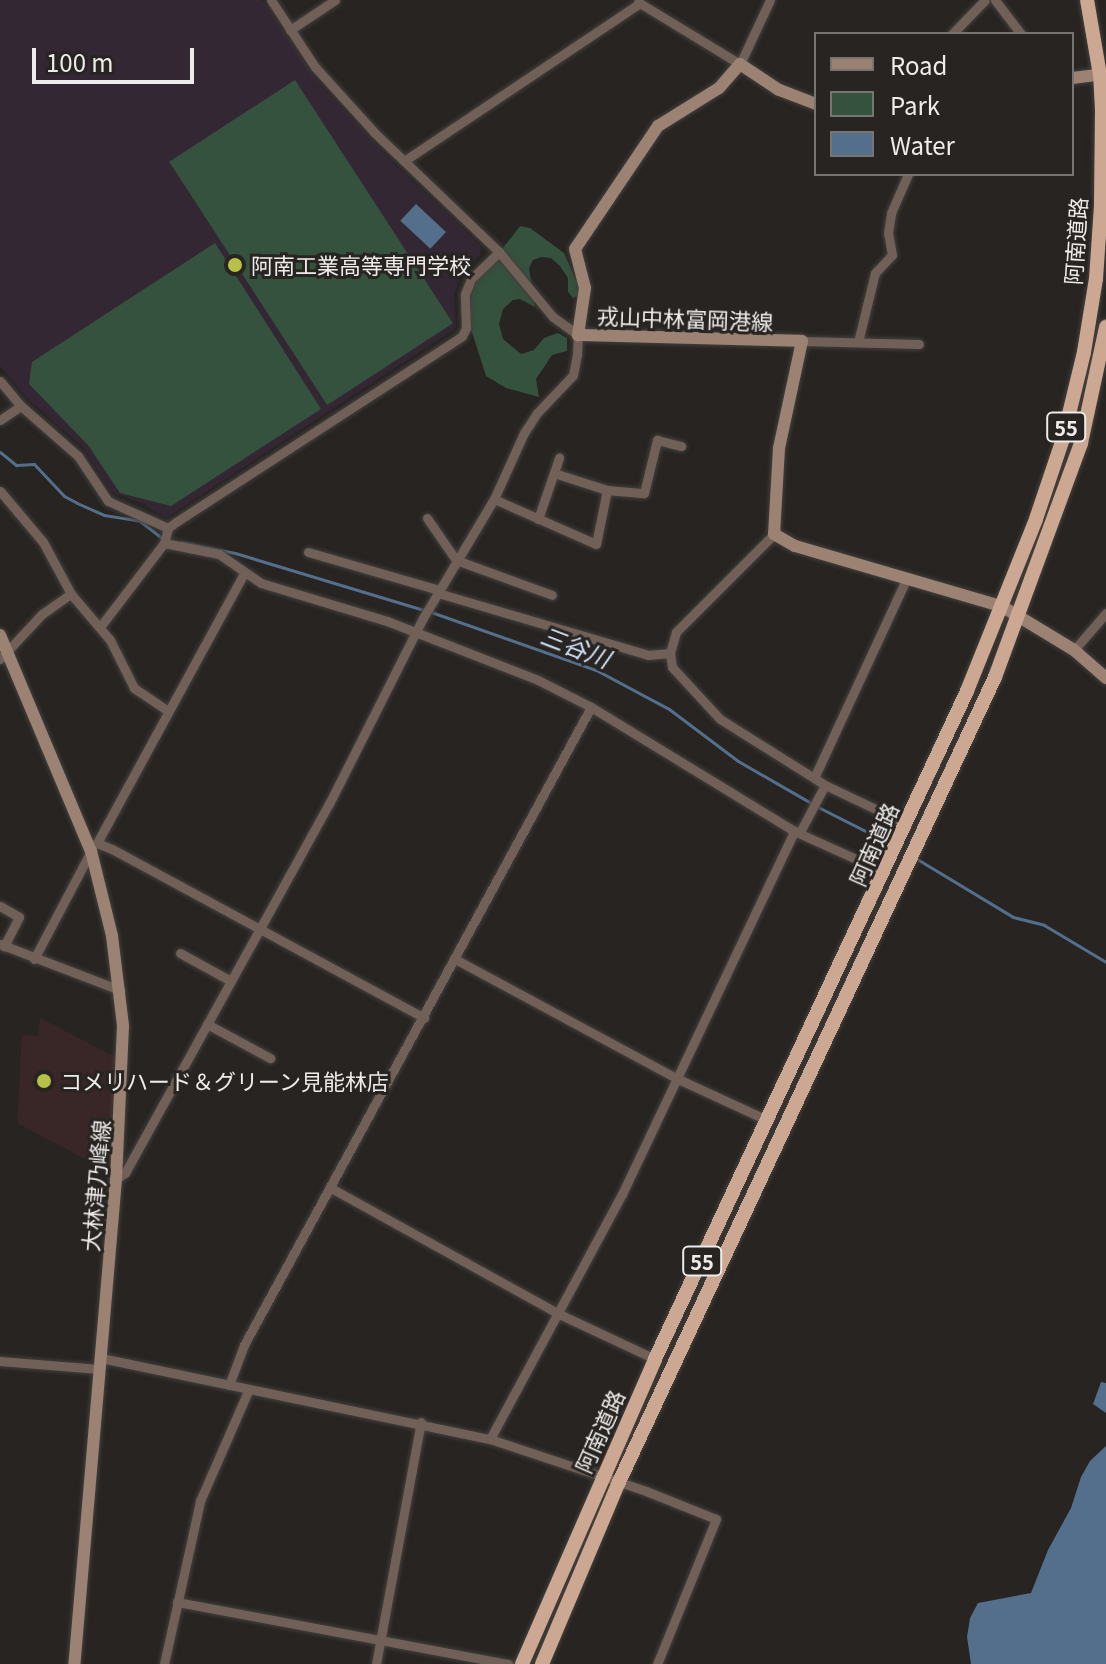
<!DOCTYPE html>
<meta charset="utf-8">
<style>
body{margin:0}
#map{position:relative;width:1106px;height:1664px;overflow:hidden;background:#272421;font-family:Georgia,"Noto Sans JP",serif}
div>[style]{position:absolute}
.commercial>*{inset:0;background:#392626}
.education>*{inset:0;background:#342734}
.green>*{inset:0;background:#35523e;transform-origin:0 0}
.water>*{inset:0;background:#536f8c;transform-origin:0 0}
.stream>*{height:3px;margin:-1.5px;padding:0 1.5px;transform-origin:1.5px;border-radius:1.5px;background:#536f8c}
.roads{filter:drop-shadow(0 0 2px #43403d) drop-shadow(0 0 2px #43403d)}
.minor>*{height:9px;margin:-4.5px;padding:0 4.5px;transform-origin:4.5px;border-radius:4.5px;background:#706057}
.secondary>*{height:12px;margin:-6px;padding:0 6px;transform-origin:6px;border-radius:6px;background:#9b8273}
.trunk>*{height:14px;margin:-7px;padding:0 7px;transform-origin:7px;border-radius:7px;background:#cca892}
.dots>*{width:22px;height:22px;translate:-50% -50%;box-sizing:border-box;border:4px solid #272421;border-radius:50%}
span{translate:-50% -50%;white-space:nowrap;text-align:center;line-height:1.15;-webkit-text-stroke:6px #272421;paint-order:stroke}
.shield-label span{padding:2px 6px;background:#272421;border:2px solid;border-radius:6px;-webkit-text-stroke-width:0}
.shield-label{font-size:20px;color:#eeecea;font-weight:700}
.street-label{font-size:22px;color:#eeecea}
.poi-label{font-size:22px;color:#eeecea}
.left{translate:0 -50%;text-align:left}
.water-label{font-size:24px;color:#d1e4f9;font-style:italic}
.legend{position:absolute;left:814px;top:32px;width:260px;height:144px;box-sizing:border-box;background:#272421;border:2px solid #777471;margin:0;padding:10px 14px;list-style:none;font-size:24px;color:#eeecea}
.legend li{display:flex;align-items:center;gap:16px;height:40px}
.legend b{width:40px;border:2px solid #777471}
.scale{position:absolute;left:32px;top:48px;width:162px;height:36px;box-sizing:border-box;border:4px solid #eeecea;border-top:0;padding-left:10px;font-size:24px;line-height:28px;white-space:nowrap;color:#eeecea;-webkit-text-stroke:6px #272421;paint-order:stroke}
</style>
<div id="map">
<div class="commercial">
<div style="clip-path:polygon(40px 1018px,116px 1057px,109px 1172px,17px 1123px,22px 1035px,38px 1036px)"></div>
</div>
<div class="education">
<div style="clip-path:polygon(0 0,262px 0,321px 86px,392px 162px,481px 246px,480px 255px,461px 275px,454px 294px,456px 328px,166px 518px,144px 504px,112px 492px,83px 447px,27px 398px,0 366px)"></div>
</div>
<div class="green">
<div style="left:295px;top:80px;width:290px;height:150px;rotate:57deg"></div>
<div style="clip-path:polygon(520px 226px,530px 228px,564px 253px,578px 284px,579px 295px,573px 298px,568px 292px,568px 278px,560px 266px,551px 258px,541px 257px,533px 260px,529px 268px,535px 307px,520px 299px,513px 300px,503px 309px,499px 324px,503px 339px,521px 354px,534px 350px,544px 338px,558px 333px,567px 338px,567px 351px,552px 355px,536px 379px,539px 397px,506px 388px,486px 376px,470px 326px,471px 289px)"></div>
<div style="clip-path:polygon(215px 243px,321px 409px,171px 506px,120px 493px,88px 445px,29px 384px,32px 362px)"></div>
</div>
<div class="water">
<div style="left:416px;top:204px;width:41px;height:23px;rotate:43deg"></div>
<div style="clip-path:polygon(1101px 1382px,1106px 1383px,1106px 1413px,1093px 1404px)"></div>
<div style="clip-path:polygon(1106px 1446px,1106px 1664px,971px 1664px,967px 1637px,970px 1618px,978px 1603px,1031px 1593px,1048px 1550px,1071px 1508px,1081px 1477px,1090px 1461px)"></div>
</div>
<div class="stream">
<div style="left:0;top:452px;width:21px;rotate:39deg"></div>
<div style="left:16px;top:465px;width:18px;rotate:-3deg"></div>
<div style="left:34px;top:464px;width:44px;rotate:46.8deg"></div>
<div style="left:64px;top:496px;width:15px;rotate:28deg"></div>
<div style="left:77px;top:503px;width:30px;rotate:24deg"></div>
<div style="left:104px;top:515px;width:36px;rotate:9deg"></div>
<div style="left:140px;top:521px;width:28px;rotate:38deg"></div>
<div style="left:181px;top:542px;width:55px;rotate:11.5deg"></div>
<div style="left:235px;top:553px;width:197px;rotate:16.8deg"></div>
<div style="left:431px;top:612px;width:175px;rotate:19.4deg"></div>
<div style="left:596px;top:670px;width:83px;rotate:28.1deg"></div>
<div style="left:669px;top:709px;width:86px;rotate:37deg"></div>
<div style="left:738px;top:761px;width:84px;rotate:29.9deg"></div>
<div style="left:818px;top:807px;width:80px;rotate:26.9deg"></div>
<div style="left:917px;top:859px;width:112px;rotate:31.1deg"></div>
<div style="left:1013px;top:917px;width:32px;rotate:14deg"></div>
<div style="left:1044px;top:925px;width:72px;rotate:30.8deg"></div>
</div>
<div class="roads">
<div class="minor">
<div style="left:995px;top:0;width:43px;rotate:52.6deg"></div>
<div style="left:638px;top:2px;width:119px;rotate:31.3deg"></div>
<div style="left:740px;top:64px;width:71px;rotate:-64.9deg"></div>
<div style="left:290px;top:30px;width:54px;rotate:-33.7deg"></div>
<div style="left:952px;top:34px;width:47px;rotate:-45.9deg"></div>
<div style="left:404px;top:161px;width:284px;rotate:-33.8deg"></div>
<div style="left:802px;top:341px;width:117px;rotate:1.5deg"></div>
<div style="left:858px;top:342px;width:71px;rotate:-76.2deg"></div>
<div style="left:875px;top:273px;width:25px;rotate:-47deg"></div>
<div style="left:892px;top:255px;width:22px;rotate:-100deg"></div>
<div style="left:888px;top:233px;width:20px;rotate:-81deg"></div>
<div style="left:891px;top:213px;width:43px;rotate:-66.4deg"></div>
<div style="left:0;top:381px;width:33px;rotate:50deg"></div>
<div style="left:21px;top:406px;width:76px;rotate:41.3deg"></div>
<div style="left:78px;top:456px;width:54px;rotate:56.3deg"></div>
<div style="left:108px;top:501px;width:66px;rotate:24.2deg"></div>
<div style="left:0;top:420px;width:25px;rotate:-34deg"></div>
<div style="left:554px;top:473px;width:56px;rotate:17.8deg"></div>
<div style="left:607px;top:490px;width:37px;rotate:5deg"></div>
<div style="left:644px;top:493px;width:55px;rotate:-76.2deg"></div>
<div style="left:657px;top:440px;width:25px;rotate:14deg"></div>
<div style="left:0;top:491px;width:67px;rotate:49.9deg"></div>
<div style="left:43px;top:542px;width:59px;rotate:61.7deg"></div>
<div style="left:71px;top:594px;width:60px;rotate:49.7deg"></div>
<div style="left:110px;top:640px;width:54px;rotate:63.4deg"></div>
<div style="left:134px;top:688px;width:40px;rotate:34deg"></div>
<div style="left:494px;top:499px;width:111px;rotate:23.8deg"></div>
<div style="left:596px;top:544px;width:55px;rotate:-78.5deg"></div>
<div style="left:427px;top:518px;width:51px;rotate:55.4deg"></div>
<div style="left:456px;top:560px;width:102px;rotate:20deg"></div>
<div style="left:538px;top:519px;width:65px;rotate:-71deg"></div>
<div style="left:774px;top:534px;width:139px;rotate:135deg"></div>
<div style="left:676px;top:632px;width:22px;rotate:106deg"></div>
<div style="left:670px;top:653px;width:14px;rotate:82deg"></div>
<div style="left:672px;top:667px;width:71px;rotate:47.3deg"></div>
<div style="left:720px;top:719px;width:111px;rotate:32.1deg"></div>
<div style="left:164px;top:543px;width:16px;rotate:-75deg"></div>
<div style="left:168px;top:528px;width:10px;rotate:-37deg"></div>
<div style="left:176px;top:522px;width:341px;rotate:-33deg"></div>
<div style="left:462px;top:336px;width:9px;rotate:-63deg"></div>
<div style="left:466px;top:328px;width:34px;rotate:-92deg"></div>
<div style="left:465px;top:294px;width:16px;rotate:-68deg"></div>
<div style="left:471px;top:279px;width:39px;rotate:-44deg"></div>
<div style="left:308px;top:552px;width:136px;rotate:16.2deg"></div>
<div style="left:438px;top:593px;width:219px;rotate:16.4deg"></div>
<div style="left:648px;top:655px;width:22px;rotate:-5deg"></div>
<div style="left:100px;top:627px;width:106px;rotate:-52.7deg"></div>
<div style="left:164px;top:543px;width:56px;rotate:11.3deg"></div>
<div style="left:219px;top:554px;width:51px;rotate:34.6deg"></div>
<div style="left:261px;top:583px;width:132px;rotate:16.8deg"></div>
<div style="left:387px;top:621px;width:162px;rotate:21.3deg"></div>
<div style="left:538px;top:680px;width:59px;rotate:27deg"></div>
<div style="left:591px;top:707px;width:238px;rotate:31.4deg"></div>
<div style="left:794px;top:831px;width:100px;rotate:24.3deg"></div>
<div style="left:1074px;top:650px;width:49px;rotate:-49.1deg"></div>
<div style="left:0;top:659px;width:62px;rotate:-47deg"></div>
<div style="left:42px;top:614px;width:35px;rotate:-35deg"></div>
<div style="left:825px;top:785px;width:13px;rotate:-148deg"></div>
<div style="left:814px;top:778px;width:218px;rotate:-65.1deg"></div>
<div style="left:800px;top:832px;width:53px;rotate:-62deg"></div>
<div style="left:825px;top:785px;width:91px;rotate:25.4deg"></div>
<div style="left:97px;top:843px;width:307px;rotate:-61.4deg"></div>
<div style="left:89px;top:847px;width:9px;rotate:-27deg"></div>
<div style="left:97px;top:843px;width:16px;rotate:22deg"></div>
<div style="left:112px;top:849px;width:355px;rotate:28.4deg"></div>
<div style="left:0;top:906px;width:22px;rotate:30deg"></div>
<div style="left:19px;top:917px;width:33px;rotate:117deg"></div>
<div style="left:0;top:944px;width:129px;rotate:21deg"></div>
<div style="left:180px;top:953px;width:58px;rotate:28.8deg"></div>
<div style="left:34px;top:959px;width:122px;rotate:-62.2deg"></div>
<div style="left:455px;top:959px;width:251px;rotate:28.3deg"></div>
<div style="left:676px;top:1078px;width:102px;rotate:24.8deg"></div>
<div style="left:207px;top:1024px;width:72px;rotate:28.4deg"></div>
<div style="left:116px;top:1179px;width:11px;rotate:-34deg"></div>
<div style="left:125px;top:1173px;width:422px;rotate:-61.1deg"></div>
<div style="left:329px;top:804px;width:208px;rotate:-63.2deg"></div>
<div style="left:423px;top:618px;width:139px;rotate:-59.2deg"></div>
<div style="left:494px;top:499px;width:72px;rotate:-65.6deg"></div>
<div style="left:524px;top:433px;width:24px;rotate:-57deg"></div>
<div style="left:537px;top:413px;width:52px;rotate:-46.5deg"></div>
<div style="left:573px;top:375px;width:21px;rotate:-79deg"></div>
<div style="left:577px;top:354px;width:19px;rotate:-87deg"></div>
<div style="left:578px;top:335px;width:31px;rotate:-144deg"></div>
<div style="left:553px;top:317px;width:85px;rotate:-129.7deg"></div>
<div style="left:499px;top:252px;width:173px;rotate:-136.2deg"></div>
<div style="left:374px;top:132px;width:88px;rotate:-132.2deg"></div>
<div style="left:315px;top:67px;width:80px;rotate:-123.3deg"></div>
<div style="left:331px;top:1188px;width:258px;rotate:28.9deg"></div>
<div style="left:557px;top:1313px;width:108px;rotate:25.1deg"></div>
<div style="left:101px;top:1358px;width:397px;rotate:11.8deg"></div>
<div style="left:490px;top:1439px;width:164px;rotate:18.4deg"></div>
<div style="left:646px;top:1491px;width:75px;rotate:21.8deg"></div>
<div style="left:716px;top:1519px;width:157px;rotate:112.1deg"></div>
<div style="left:0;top:1361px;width:99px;rotate:4.6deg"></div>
<div style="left:229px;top:1385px;width:43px;rotate:-69.4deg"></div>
<div style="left:244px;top:1345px;width:726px;rotate:-61.46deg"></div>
<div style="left:490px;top:1439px;width:278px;rotate:-61.7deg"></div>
<div style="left:622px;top:1194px;width:402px;rotate:-64.6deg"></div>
<div style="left:177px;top:1602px;width:337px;rotate:10.6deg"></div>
<div style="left:164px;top:1664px;width:167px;rotate:-77.5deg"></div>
<div style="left:200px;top:1501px;width:122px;rotate:-66.4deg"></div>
<div style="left:376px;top:1664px;width:246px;rotate:-79.5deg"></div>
</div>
<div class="secondary">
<div style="left:1072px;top:78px;width:34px;rotate:-7deg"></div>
<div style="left:816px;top:104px;width:40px;rotate:-159deg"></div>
<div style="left:779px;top:90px;width:47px;rotate:-146.3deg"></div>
<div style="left:740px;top:64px;width:32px;rotate:131deg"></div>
<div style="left:719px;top:88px;width:72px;rotate:148.1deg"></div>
<div style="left:658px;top:126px;width:148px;rotate:124deg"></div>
<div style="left:575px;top:249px;width:40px;rotate:75.6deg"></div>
<div style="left:585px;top:288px;width:48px;rotate:98.5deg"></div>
<div style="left:578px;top:335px;width:224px;rotate:1.5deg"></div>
<div style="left:802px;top:341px;width:109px;rotate:102.1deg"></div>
<div style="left:779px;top:448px;width:86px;rotate:93.3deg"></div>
<div style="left:774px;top:534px;width:24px;rotate:30deg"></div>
<div style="left:795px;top:546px;width:217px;rotate:16.3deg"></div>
<div style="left:1003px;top:607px;width:83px;rotate:31.2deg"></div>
<div style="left:1074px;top:650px;width:43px;rotate:41.2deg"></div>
<div style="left:0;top:635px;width:234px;rotate:67.2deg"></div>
<div style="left:91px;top:851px;width:88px;rotate:76.1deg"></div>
<div style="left:112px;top:936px;width:91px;rotate:83deg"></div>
<div style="left:123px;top:1026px;width:153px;rotate:92.6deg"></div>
<div style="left:116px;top:1179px;width:487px;rotate:94.9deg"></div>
</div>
<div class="trunk">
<div style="left:522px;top:1664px;width:333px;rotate:-66.4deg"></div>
<div style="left:655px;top:1359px;width:737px;rotate:-64.96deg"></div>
<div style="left:967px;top:691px;width:185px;rotate:-68.1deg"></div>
<div style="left:1036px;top:519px;width:84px;rotate:-71.4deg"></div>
<div style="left:1063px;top:439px;width:89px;rotate:-76.4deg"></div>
<div style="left:1084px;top:352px;width:74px;rotate:-80.7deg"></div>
<div style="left:1096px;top:279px;width:74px;rotate:-86.1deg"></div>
<div style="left:1101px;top:205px;width:95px;rotate:-89.4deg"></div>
<div style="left:1102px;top:110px;width:35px;rotate:-93deg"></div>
<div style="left:1100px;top:75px;width:76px;rotate:-99.8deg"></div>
<div style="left:542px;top:1664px;width:198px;rotate:-67.1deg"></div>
<div style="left:619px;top:1482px;width:888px;rotate:-64.96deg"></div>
<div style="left:995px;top:677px;width:249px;rotate:-69.8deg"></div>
<div style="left:1081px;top:443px;width:119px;rotate:-77.8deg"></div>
</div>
</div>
<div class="dots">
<div style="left:235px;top:265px;background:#b7c148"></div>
<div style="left:44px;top:1081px;background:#b7c148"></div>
</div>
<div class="shield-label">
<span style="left:1066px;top:427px">55</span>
<span style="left:702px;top:1261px">55</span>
</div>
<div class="street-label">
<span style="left:1075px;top:241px;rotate:-86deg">阿南道路</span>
<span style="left:685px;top:318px;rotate:2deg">戎山中林富岡港線</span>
<span style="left:873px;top:844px;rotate:-66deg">阿南道路</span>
<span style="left:95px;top:1186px;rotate:-85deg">大林津乃峰線</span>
<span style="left:599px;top:1431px;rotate:-66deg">阿南道路</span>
</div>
<div class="poi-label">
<span class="left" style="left:251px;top:265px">阿南工業高等専門学校</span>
<span class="left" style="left:60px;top:1081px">コメリハード＆グリーン見能林店</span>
</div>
<div class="water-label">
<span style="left:576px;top:646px;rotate:21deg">三谷川</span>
</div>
<ul class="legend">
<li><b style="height:10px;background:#9b8273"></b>Road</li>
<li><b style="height:22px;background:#35523e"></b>Park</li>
<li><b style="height:22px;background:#536f8c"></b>Water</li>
</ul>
<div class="scale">100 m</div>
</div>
